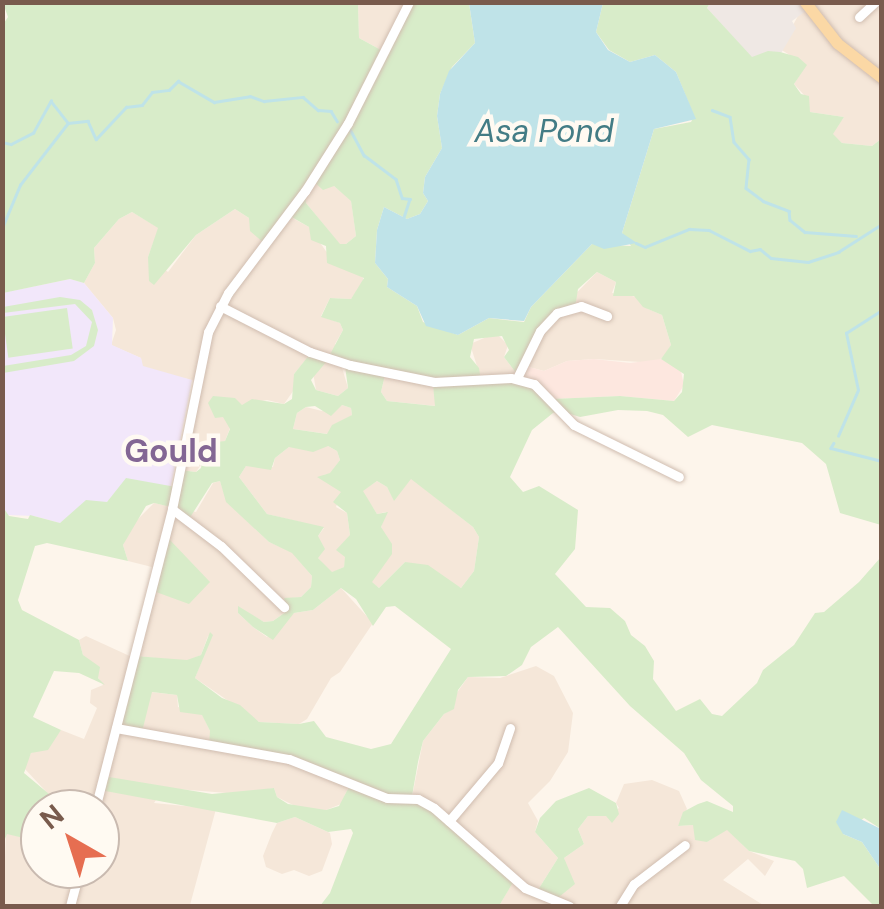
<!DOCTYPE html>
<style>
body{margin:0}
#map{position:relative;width:884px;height:909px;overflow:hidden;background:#fdf5eb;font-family:"DM Sans",sans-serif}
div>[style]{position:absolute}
.residential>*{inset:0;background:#f5e7d9}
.commercial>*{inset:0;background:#fde7df}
.industrial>*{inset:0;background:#efe8e4}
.education>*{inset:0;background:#f2e7fa}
.green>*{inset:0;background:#d8ecc9;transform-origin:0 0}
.water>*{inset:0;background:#bfe3e8}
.stream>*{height:2.5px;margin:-1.25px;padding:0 1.25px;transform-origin:1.25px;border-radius:1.25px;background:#bfe3e8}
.roads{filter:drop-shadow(0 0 2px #d0bdb0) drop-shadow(0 0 2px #d0bdb0)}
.minor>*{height:9px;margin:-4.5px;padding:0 4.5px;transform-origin:4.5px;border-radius:4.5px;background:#fff}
.major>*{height:11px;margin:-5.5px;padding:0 5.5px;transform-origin:5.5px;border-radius:5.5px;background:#fbd8a5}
span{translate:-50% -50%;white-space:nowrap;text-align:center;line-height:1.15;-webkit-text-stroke:9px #fffaf2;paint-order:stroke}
.water-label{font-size:32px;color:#437c85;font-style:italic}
.neighbourhood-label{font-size:32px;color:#836694;font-weight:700}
.frame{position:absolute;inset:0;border:5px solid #795b4d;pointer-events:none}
.north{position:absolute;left:20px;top:789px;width:100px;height:100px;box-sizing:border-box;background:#fffaf2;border:2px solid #c9bab0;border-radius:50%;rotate:321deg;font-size:28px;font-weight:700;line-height:40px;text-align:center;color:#795b4d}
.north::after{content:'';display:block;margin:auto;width:35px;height:45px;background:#e66e51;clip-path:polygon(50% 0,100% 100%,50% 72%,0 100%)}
</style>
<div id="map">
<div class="residential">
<div style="clip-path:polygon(358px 3px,406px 3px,381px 50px,359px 38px)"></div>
<div style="clip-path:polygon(805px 3px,881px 3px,881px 139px,872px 146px,842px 143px,832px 134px,844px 117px,810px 112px,805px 96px,794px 84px,806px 65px,780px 49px)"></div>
<div style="clip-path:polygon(312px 180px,334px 186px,351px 200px,356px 236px,346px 244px,340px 245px,306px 203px,305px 189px)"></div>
<div style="clip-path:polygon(235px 209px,249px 218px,287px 215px,309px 227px,335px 264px,362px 274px,364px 283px,351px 299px,330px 298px,321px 316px,340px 323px,343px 330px,335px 344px,348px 388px,338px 396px,316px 390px,310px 355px,294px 374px,296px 387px,284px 404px,267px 400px,242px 405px,217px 398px,230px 428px,225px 441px,204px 449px,206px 457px,196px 472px,180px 470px,196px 381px,153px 371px,142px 366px,141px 358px,111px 345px,116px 330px,113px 318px,84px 283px,95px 263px,94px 248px,119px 219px,132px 212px,159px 228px,148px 257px,168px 272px,196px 235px)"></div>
<div style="clip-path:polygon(597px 272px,616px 282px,612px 293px,638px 297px,648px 309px,662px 315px,671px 345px,665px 355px,656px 363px,594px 359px,567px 361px,544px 371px,525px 366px,547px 323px)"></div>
<div style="clip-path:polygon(496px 333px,508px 345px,504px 357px,519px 377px,482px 382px,470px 344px)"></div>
<div style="clip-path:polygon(385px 375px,433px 385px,436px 406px,387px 401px,381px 392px)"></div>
<div style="clip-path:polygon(342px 405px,351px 408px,352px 415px,328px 434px,293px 429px,297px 413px,306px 407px,322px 411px)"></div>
<div style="clip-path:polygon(328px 446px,337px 451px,340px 460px,330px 474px,323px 475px,342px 492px,336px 507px,347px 513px,350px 535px,344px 567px,331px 573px,318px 558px,318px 536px,324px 528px,267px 514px,239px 477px,246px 466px,273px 467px,275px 458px,289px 447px)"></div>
<div style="clip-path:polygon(411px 478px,473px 527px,479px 537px,474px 571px,461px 588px,405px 562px,379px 588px,371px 582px,391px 554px,381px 527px,386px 512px,377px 514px,362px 491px,377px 481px,387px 487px,394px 500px)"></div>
<div style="clip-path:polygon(220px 481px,227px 502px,269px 542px,292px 552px,312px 576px,311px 587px,301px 597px,285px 599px,287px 611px,273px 621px,264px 622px,238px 607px,238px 613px,253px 627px,267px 637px,294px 613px,313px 610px,341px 588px,373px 623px,340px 672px,331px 678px,307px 719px,299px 724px,259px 722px,195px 678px,212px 635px,208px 636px,201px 655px,187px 661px,135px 656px,156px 568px,128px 561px,123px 545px,131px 526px,154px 503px,196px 512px,213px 483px)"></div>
<div style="clip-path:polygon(86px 636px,134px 658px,142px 731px,151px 692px,177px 695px,178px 707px,202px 714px,210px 731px,350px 784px,341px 804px,326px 810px,301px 809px,277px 797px,274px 788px,240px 794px,164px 788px,154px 803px,216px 809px,190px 905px,3px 906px,6px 833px,40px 842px,40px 869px,100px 869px,100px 809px,54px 800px,24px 768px,31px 753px,48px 746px,61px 730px,84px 739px,97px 708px,90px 703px,91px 690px,103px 685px,83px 655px,79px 640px)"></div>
<div style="clip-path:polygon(536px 666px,554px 676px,573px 713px,568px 752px,550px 781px,528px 803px,538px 821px,535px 832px,558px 858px,536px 893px,551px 901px,549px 906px,499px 906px,514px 880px,412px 797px,423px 741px,444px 714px,454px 708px,456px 694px,468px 677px,500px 678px)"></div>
<div style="clip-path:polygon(652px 780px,679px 791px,687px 809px,678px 826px,693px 825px,707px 842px,727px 829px,749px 851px,774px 861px,765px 876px,748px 859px,723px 880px,765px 906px,565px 906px,554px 902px,567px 871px,564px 858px,584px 844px,578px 829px,588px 816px,606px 816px,619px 808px,616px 803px,624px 784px)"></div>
<div style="clip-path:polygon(295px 817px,330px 833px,332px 844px,322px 871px,309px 876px,294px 870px,282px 874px,266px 867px,263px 856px,272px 833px,277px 823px)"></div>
</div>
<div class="commercial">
<div style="clip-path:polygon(594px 359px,630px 363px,661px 359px,680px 367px,684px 385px,674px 401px,620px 396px,552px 399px,519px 377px,525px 366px,544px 371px,567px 361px)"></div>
</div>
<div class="industrial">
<div style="clip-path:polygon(805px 2px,810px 8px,792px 21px,796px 28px,780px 55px,752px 58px,707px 8px,710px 3px)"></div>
</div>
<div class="education">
<div style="clip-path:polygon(70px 279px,84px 283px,113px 318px,112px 345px,141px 358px,143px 366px,192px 380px,171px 486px,123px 483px,107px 502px,84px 505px,60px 523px,34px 516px,8px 515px,2px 507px,2px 293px)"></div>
</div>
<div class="green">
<div style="clip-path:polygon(evenodd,3px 3px,358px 3px,359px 38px,381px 50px,406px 3px,469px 3px,475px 43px,452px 67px,440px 94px,437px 116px,442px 148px,425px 177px,423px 193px,428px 201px,420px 214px,407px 219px,384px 207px,377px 230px,375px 263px,388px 279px,387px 287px,417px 306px,423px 322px,458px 335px,489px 318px,524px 322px,531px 307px,592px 244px,631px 246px,622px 233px,654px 129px,691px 122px,694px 116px,676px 72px,655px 55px,630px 62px,609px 50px,596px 32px,603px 3px,710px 3px,707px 8px,752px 57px,768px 51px,780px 52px,798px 57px,807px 65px,794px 84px,801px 94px,809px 96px,810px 112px,844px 117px,833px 134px,842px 143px,872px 146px,881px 139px,881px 525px,840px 513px,826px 464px,802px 443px,712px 425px,688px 437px,663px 415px,647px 411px,618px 410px,580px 417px,561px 411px,553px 413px,532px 430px,510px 477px,523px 492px,539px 486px,578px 510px,575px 549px,555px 574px,586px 607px,610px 608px,625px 621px,631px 635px,645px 646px,654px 661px,653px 679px,676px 711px,700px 699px,712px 714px,722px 716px,757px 683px,763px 670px,794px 645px,815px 613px,824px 612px,859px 582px,881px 557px,881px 829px,864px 818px,843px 834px,862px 842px,881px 870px,881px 906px,874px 906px,844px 876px,807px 888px,803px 869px,795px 861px,749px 851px,727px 830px,707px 842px,695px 840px,693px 825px,678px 826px,683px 812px,698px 804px,707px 801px,733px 812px,733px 806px,701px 780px,684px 753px,630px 706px,558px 627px,531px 647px,522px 665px,506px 676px,468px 677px,458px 690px,454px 709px,444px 714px,423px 741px,418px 762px,412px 796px,425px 802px,515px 879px,499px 906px,320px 906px,330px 893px,353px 833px,351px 829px,328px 832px,295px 817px,277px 823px,100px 790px,103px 776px,212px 794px,274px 788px,277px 797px,288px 804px,326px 810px,339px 806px,350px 785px,304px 764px,209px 745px,210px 731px,202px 715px,180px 712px,177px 695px,152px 692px,142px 732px,116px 726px,135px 656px,187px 660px,201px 655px,210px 632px,213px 635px,195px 678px,222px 698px,240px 705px,259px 722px,299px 724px,314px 721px,326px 737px,371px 749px,391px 744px,451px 649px,395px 606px,386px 607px,373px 626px,356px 599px,341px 588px,313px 610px,294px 613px,273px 640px,253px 627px,238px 613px,238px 606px,264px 622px,273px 621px,287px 611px,284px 598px,301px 597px,311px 587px,312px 576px,292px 553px,269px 542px,226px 502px,220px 481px,212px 483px,189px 519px,171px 507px,154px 503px,146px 506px,123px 545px,128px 561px,47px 543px,35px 546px,18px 600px,22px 610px,79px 640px,83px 655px,100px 667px,98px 678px,105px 685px,79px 673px,54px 671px,33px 717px,61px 730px,48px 750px,31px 753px,24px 773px,61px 804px,74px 801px,79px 791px,97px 796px,95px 809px,40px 809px,40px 842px,7px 834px,3px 844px,3px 507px,9px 516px,28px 519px,30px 515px,60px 523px,86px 500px,107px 502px,126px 478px,176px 487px,180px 470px,196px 472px,201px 468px,204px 449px,209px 443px,225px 441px,230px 429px,223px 417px,215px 418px,208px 403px,213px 396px,235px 398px,242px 405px,252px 399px,284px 404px,292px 399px,294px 374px,310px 354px,327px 360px,343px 330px,340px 323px,321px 317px,330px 298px,351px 299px,364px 278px,327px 263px,326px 246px,311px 240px,309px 227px,288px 215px,264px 243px,250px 231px,249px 218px,235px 209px,196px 235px,154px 285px,149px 281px,148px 257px,158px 228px,132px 212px,119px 219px,94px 248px,95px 263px,84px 283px,70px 279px,3px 293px,2px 26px,8px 17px,3px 3px,312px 180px,323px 190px,334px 186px,351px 201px,356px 236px,346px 244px,340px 244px,306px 203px,305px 189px,312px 180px,3px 3px,597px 272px,616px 282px,613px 296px,634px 296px,643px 307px,662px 315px,671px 345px,661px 359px,684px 374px,682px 392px,674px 401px,620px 396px,552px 399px,518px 379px,481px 381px,479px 368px,470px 357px,474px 339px,502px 336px,509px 350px,504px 357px,519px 377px,547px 323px,575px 308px,578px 289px,597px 272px,3px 3px,327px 361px,345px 366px,348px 388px,338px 396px,316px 390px,311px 380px,327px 361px,3px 3px,385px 375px,433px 385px,435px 406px,387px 401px,381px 392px,385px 375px,3px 3px,342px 405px,351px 408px,352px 415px,332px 425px,327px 434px,293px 429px,297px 413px,306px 407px,315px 406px,331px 416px,342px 405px,3px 3px,328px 446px,337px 451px,340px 460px,330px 473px,317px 477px,341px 492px,333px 502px,347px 513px,350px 535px,336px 550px,345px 557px,344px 567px,332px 572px,318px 558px,325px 549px,318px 536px,324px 527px,267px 514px,239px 477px,246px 466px,271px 470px,275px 458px,289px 447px,313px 452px,328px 446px,3px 3px,411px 479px,473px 527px,479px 537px,474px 571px,461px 588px,428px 565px,405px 562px,379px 588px,372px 582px,392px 554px,392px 544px,381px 527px,388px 512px,377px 514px,363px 491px,377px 481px,387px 487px,394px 501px,411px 479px)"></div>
<div style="clip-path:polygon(60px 297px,80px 300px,92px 310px,98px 330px,94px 346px,74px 361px,3px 373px,3px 366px,71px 355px,86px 346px,92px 322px,75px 304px,3px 313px,3px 307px)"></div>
<div style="left:67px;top:308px;width:41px;height:65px;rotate:82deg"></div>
<div style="clip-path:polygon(169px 539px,210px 582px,189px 604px,156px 592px)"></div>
<div style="clip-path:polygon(589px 788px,616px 803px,619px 814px,612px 823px,606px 816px,588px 816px,578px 829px,584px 844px,564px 858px,575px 884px,554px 901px,565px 906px,549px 906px,551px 901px,536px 893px,558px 858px,535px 832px,540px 818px,556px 801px)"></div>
</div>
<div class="water">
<div style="clip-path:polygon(469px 3px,603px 3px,596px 32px,608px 50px,630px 62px,655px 55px,676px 72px,696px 119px,654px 129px,622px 233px,637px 243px,604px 249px,592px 244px,531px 307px,524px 321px,489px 318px,458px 335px,426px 326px,417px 306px,387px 287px,388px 279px,375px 263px,377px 230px,384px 207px,407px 219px,420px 214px,428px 201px,423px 193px,425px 177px,442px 148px,437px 116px,440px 94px,449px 71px,475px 43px)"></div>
<div style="clip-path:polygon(842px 810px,881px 829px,881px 870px,862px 842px,843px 834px,836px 822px)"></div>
</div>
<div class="stream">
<div style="left:712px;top:110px;width:19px;rotate:21deg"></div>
<div style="left:730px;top:117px;width:25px;rotate:81deg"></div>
<div style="left:734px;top:142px;width:23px;rotate:49deg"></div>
<div style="left:749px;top:159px;width:29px;rotate:96deg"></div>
<div style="left:746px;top:188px;width:21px;rotate:37deg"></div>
<div style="left:763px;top:201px;width:28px;rotate:21deg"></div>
<div style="left:789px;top:211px;width:9px;rotate:84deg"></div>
<div style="left:790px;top:220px;width:19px;rotate:39deg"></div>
<div style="left:805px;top:232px;width:51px;rotate:4.5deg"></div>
<div style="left:350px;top:129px;width:30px;rotate:62deg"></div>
<div style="left:364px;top:155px;width:40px;rotate:37deg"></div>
<div style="left:396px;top:179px;width:20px;rotate:72deg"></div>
<div style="left:402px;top:198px;width:8px;rotate:7deg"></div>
<div style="left:410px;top:199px;width:20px;rotate:108deg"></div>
<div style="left:2px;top:142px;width:9px;rotate:13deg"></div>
<div style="left:11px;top:144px;width:25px;rotate:-27deg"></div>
<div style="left:33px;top:133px;width:37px;rotate:-61deg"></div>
<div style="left:51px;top:101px;width:28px;rotate:52deg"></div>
<div style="left:2px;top:228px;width:47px;rotate:-67.3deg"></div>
<div style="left:20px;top:185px;width:78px;rotate:-52.3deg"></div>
<div style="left:68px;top:123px;width:20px;rotate:-6deg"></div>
<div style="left:88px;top:121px;width:20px;rotate:66deg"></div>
<div style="left:96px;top:139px;width:44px;rotate:-46.8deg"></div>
<div style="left:126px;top:107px;width:16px;rotate:-7deg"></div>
<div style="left:142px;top:105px;width:16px;rotate:-52deg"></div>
<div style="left:152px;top:92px;width:17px;rotate:-7deg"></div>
<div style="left:169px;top:90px;width:13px;rotate:-45deg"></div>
<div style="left:178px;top:81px;width:42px;rotate:30.3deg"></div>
<div style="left:214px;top:102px;width:36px;rotate:-9deg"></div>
<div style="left:250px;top:96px;width:15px;rotate:20deg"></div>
<div style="left:264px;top:101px;width:39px;rotate:-6deg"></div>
<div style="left:303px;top:97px;width:20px;rotate:41deg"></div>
<div style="left:318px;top:110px;width:13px;rotate:4deg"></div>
<div style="left:331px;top:111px;width:12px;rotate:59deg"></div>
<div style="left:636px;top:243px;width:10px;rotate:24deg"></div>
<div style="left:645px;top:247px;width:48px;rotate:-22.2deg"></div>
<div style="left:689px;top:229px;width:20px;rotate:3deg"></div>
<div style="left:709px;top:230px;width:46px;rotate:27.1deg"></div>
<div style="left:750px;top:251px;width:10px;rotate:-11deg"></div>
<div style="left:760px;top:249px;width:14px;rotate:39deg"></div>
<div style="left:771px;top:258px;width:37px;rotate:6deg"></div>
<div style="left:808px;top:262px;width:32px;rotate:-18deg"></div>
<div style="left:838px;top:252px;width:52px;rotate:-32.5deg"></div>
<div style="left:838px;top:436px;width:50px;rotate:-66.5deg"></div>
<div style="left:858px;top:390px;width:58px;rotate:-101.9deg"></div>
<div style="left:846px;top:333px;width:43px;rotate:-32.6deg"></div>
<div style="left:834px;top:443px;width:6px;rotate:121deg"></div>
<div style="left:831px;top:448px;width:53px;rotate:14.3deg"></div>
</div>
<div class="roads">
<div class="minor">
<div style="left:859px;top:17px;width:22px;rotate:-43deg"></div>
<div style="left:220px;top:306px;width:101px;rotate:27.1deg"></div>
<div style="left:310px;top:352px;width:42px;rotate:18deg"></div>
<div style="left:350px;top:365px;width:86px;rotate:11.4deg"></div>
<div style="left:434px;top:382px;width:77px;rotate:-3deg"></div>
<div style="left:511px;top:378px;width:24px;rotate:15deg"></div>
<div style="left:534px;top:384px;width:57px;rotate:45.7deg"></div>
<div style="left:574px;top:425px;width:117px;rotate:26.3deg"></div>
<div style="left:517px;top:378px;width:52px;rotate:-63.9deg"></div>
<div style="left:540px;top:331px;width:25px;rotate:-47deg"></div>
<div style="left:557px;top:313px;width:25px;rotate:-16deg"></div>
<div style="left:581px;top:306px;width:28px;rotate:21deg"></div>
<div style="left:172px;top:509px;width:61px;rotate:37.1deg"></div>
<div style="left:221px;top:546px;width:88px;rotate:44.1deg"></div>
<div style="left:116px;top:728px;width:176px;rotate:10.2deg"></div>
<div style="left:289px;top:759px;width:105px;rotate:21.7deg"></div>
<div style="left:387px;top:798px;width:31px;rotate:2deg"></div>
<div style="left:418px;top:799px;width:18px;rotate:29deg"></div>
<div style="left:434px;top:808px;width:121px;rotate:41.3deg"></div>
<div style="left:525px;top:888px;width:48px;rotate:22.2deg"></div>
<div style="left:95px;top:809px;width:310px;rotate:-75.6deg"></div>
<div style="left:172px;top:509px;width:181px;rotate:-78.5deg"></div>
<div style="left:208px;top:332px;width:44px;rotate:-62.9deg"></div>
<div style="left:228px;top:293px;width:128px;rotate:-53deg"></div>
<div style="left:305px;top:191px;width:80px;rotate:-57.7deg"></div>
<div style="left:348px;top:123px;width:136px;rotate:-63.2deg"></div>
<div style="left:449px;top:821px;width:76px;rotate:-49.8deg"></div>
<div style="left:498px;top:763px;width:37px;rotate:-71deg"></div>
<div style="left:70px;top:906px;width:38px;rotate:-75deg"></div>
<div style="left:620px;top:906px;width:26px;rotate:-58deg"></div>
<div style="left:634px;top:884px;width:64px;rotate:-37.4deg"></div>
</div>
<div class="major">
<div style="left:805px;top:2px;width:52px;rotate:52deg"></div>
<div style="left:837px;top:43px;width:57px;rotate:37.9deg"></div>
</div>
</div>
<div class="water-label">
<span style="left:544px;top:131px">Asa Pond</span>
</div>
<div class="neighbourhood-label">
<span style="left:171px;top:451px">Gould</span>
</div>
<div class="frame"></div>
<div class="north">N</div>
</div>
